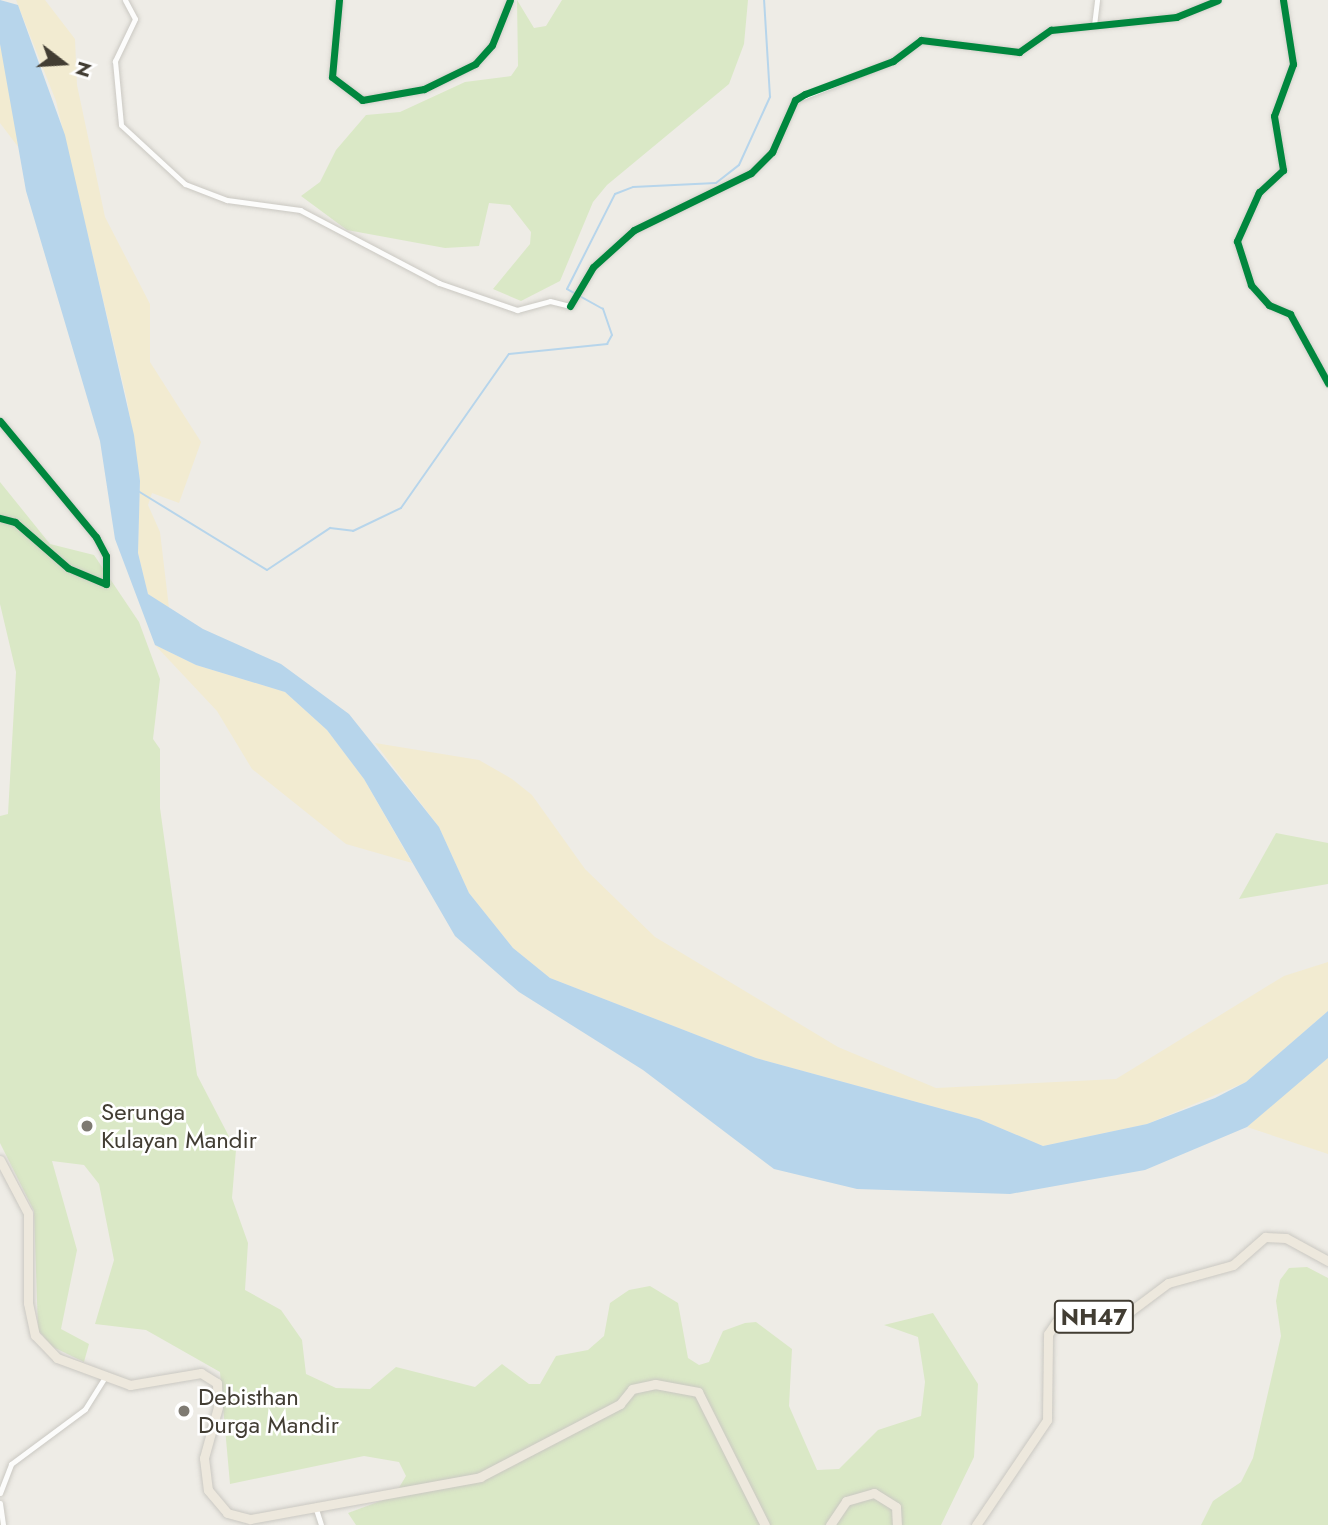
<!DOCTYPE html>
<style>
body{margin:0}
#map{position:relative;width:1328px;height:1525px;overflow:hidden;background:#eeece6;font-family:Jost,sans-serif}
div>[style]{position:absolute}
.green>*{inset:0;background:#dae8c6}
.sand>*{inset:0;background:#f2ebd1}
.water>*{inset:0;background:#b7d5eb}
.stream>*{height:2px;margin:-1px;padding:0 1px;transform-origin:1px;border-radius:1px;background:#b7d5eb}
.roads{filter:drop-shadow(0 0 2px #cac8c2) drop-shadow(0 0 2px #cac8c2)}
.minor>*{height:5px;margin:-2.5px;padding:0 2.5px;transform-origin:2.5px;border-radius:2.5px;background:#fcfcfb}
.trunk>*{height:9px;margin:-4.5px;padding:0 4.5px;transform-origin:4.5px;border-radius:4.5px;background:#ede8dd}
.cycleway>*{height:7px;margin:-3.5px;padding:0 3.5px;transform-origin:3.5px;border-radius:3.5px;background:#00873e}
.dots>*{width:19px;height:19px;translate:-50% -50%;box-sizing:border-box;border:4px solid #fff;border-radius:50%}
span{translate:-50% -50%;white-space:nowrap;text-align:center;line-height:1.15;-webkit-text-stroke:5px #fff;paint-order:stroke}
.shield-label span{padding:2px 5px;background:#fff;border:2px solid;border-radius:5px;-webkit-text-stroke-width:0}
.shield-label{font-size:23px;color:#423d33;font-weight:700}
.poi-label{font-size:24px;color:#423d33}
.left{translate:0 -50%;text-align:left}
.north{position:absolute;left:28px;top:28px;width:70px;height:70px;-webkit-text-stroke:5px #fff;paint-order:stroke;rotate:107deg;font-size:19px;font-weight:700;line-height:28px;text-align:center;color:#423d33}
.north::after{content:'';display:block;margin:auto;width:24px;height:32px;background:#423d33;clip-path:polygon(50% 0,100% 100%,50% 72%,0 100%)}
</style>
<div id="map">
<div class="green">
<div style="clip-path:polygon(517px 0,534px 28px,546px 26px,562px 0,748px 0,744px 44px,729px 84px,607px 185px,593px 202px,560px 281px,521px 301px,493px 289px,530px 244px,531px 232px,510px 205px,489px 203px,479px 246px,445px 248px,347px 230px,301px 196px,320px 182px,336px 150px,366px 115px,400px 112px,465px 82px,511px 76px,518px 66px)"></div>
<div style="clip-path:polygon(0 482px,50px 544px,94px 555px,139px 622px,160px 679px,153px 739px,160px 749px,160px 808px,197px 1075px,236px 1150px,232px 1198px,248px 1243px,245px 1290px,281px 1310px,302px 1340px,306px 1374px,336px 1388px,370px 1389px,396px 1367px,475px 1387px,502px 1364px,529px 1384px,540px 1384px,556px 1356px,588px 1350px,604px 1336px,610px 1303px,629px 1290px,650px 1286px,678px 1303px,688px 1358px,699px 1365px,709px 1362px,723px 1331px,745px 1323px,756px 1322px,792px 1349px,789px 1406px,817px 1470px,839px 1469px,878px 1430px,921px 1416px,925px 1382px,918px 1337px,884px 1325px,933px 1313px,978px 1384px,974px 1457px,941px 1525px,356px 1525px,348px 1513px,394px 1496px,406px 1476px,399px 1462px,364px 1456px,230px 1484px,220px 1372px,146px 1330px,95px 1324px,114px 1260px,99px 1184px,84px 1165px,52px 1161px,77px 1250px,61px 1329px,89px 1344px,84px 1362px,53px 1347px,38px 1330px,34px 1211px,0 1143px,0 816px,8px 814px,16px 672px,0 604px)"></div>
<div style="clip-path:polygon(1276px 833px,1328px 843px,1328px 884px,1239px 899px)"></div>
<div style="clip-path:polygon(1307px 1267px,1328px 1278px,1328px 1525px,1201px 1525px,1213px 1501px,1241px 1482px,1253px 1458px,1281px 1336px,1276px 1301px,1280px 1280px,1289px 1268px)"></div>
</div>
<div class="sand">
<div style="clip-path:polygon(16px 0,45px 0,75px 39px,77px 85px,105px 217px,150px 304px,150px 362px,201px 442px,179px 503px,152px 493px,148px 505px,160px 532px,169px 608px,148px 594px,138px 553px,140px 481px,127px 400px,56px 101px)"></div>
<div style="clip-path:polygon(0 44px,13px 103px,19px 148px,0 123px)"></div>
<div style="clip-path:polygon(155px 645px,196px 665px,285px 692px,327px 730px,364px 779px,412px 863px,346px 844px,252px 769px,217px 711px)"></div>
<div style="clip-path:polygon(375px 743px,479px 760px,512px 779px,532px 795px,585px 869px,655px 937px,838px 1047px,936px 1088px,1116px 1079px,1284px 976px,1328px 962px,1328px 1011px,1246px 1082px,1147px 1124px,1043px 1146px,979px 1119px,756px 1058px,550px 978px,513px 948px,469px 893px,439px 827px)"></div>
<div style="clip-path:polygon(1328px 1058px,1328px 1154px,1247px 1127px,1283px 1095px)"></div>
</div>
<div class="water">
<div style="clip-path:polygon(0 0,18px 5px,65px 135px,134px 435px,140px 481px,138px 553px,148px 594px,203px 629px,281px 664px,349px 714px,439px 827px,469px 893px,513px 948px,550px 978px,756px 1058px,979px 1119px,1043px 1146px,1147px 1124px,1215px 1098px,1246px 1082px,1328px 1011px,1328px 1058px,1247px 1127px,1145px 1170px,1010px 1194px,857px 1189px,774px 1169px,643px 1070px,519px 992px,455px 936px,364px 779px,327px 730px,285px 692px,196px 665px,155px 645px,115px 539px,100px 441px,26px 191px,0 44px)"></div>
</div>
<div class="stream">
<div style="left:138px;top:491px;width:151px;rotate:31.5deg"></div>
<div style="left:267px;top:570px;width:76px;rotate:-33.7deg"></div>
<div style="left:330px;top:528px;width:23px;rotate:7deg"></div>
<div style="left:353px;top:531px;width:53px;rotate:-25.6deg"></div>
<div style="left:401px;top:508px;width:188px;rotate:-55deg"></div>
<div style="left:509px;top:354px;width:99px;rotate:-5.8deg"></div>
<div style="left:607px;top:344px;width:10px;rotate:-61deg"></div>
<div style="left:612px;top:335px;width:28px;rotate:-109deg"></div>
<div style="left:603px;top:309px;width:41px;rotate:-150.9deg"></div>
<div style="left:567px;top:289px;width:106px;rotate:-63.2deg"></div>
<div style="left:615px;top:194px;width:19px;rotate:-21deg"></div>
<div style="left:633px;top:187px;width:83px;rotate:-2.8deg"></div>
<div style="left:716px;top:183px;width:29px;rotate:-38deg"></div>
<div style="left:739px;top:165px;width:75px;rotate:-65.5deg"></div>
<div style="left:770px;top:97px;width:97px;rotate:-93.5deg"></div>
</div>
<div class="roads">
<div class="minor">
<div style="left:125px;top:0;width:21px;rotate:62deg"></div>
<div style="left:135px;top:19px;width:47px;rotate:115.5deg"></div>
<div style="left:115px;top:61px;width:64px;rotate:84.6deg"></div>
<div style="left:121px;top:125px;width:87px;rotate:42.7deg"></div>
<div style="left:185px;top:184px;width:45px;rotate:20.9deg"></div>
<div style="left:227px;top:200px;width:74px;rotate:7.8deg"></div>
<div style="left:300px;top:210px;width:157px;rotate:27.7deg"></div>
<div style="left:439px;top:283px;width:83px;rotate:19.1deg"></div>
<div style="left:517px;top:310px;width:34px;rotate:-15deg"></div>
<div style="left:550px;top:301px;width:21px;rotate:14deg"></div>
<div style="left:570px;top:306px;width:45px;rotate:-59.5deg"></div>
<div style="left:593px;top:267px;width:55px;rotate:-42.1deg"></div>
<div style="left:634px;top:230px;width:130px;rotate:-26deg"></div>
<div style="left:751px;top:173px;width:30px;rotate:-45deg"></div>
<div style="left:772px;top:152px;width:57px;rotate:-66.1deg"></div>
<div style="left:795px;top:100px;width:105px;rotate:-21.7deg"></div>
<div style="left:893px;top:61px;width:35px;rotate:-37deg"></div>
<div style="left:921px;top:40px;width:99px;rotate:7deg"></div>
<div style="left:1019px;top:52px;width:39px;rotate:-35deg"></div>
<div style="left:1051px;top:30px;width:126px;rotate:-5.9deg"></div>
<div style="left:1176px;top:17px;width:45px;rotate:-22deg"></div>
<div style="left:339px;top:0;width:77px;rotate:95.2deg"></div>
<div style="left:332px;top:77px;width:38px;rotate:37deg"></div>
<div style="left:362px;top:100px;width:63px;rotate:-10.1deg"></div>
<div style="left:424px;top:89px;width:57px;rotate:-26.1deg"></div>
<div style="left:475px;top:64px;width:25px;rotate:-48deg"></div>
<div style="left:492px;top:45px;width:48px;rotate:-68.2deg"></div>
<div style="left:1283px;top:0;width:65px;rotate:81.1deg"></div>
<div style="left:1293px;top:64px;width:55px;rotate:110.1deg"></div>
<div style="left:1274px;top:116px;width:55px;rotate:80.5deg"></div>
<div style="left:1283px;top:170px;width:33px;rotate:137deg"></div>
<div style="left:1259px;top:192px;width:54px;rotate:114.2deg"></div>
<div style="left:1237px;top:241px;width:46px;rotate:72.3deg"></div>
<div style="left:1251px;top:285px;width:27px;rotate:48deg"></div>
<div style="left:1269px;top:305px;width:23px;rotate:23deg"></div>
<div style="left:1290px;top:314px;width:79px;rotate:61.2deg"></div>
<div style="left:1094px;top:25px;width:25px;rotate:-83deg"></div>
<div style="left:0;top:421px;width:151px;rotate:50.4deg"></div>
<div style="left:96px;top:537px;width:21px;rotate:62deg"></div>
<div style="left:106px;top:556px;width:28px;rotate:90deg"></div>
<div style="left:106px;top:584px;width:41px;rotate:-157.2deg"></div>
<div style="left:68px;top:568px;width:70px;rotate:-139deg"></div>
<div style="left:15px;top:522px;width:16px;rotate:-165deg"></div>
<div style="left:0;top:1493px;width:31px;rotate:-69deg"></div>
<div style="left:11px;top:1464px;width:92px;rotate:-36.6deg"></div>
<div style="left:85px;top:1409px;width:36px;rotate:-58deg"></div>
<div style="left:0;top:1503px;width:22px;rotate:82deg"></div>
<div style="left:315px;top:1506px;width:20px;rotate:72deg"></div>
</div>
<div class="trunk">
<div style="left:0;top:1160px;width:60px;rotate:62.2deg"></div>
<div style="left:28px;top:1213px;width:90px;rotate:90deg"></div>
<div style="left:28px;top:1303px;width:33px;rotate:78deg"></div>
<div style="left:35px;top:1335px;width:32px;rotate:46deg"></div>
<div style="left:57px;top:1358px;width:78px;rotate:20.3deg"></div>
<div style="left:130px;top:1385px;width:72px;rotate:-9.6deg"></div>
<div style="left:201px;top:1373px;width:19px;rotate:32deg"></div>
<div style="left:217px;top:1383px;width:24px;rotate:88deg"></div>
<div style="left:218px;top:1407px;width:53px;rotate:105.4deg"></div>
<div style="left:204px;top:1458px;width:32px;rotate:83deg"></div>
<div style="left:208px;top:1490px;width:30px;rotate:50deg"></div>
<div style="left:227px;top:1513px;width:24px;rotate:15deg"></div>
<div style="left:250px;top:1519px;width:234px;rotate:-10.3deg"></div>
<div style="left:480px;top:1477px;width:158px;rotate:-27.5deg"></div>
<div style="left:620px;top:1404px;width:19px;rotate:-51deg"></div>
<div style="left:632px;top:1389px;width:24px;rotate:-12deg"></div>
<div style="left:655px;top:1384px;width:44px;rotate:10.5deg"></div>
<div style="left:698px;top:1392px;width:149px;rotate:63.3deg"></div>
<div style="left:830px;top:1525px;width:29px;rotate:-56deg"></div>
<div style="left:846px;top:1501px;width:29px;rotate:-16deg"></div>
<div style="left:874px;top:1493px;width:26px;rotate:32deg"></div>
<div style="left:896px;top:1507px;width:18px;rotate:87deg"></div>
<div style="left:976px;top:1525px;width:127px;rotate:-55.9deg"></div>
<div style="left:1047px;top:1420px;width:86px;rotate:-89.3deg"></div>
<div style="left:1048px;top:1334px;width:14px;rotate:-56deg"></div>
<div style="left:1056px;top:1322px;width:73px;rotate:-7.1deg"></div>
<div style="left:1128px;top:1313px;width:50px;rotate:-36.9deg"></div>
<div style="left:1168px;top:1283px;width:67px;rotate:-15.5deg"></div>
<div style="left:1233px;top:1265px;width:43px;rotate:-41.2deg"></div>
<div style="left:1265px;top:1237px;width:21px;rotate:3deg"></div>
<div style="left:1286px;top:1238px;width:48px;rotate:28.7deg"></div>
</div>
</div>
<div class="cycleway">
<div style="left:339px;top:0;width:77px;rotate:95.2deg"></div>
<div style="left:332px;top:77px;width:38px;rotate:37deg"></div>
<div style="left:362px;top:100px;width:63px;rotate:-10.1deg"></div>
<div style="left:424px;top:89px;width:57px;rotate:-26.1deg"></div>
<div style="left:475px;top:64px;width:25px;rotate:-48deg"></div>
<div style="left:492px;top:45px;width:48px;rotate:-68.2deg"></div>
<div style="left:1283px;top:0;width:65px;rotate:81.1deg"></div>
<div style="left:1293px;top:64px;width:55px;rotate:110.1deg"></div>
<div style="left:1274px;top:116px;width:55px;rotate:80.5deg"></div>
<div style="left:1283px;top:170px;width:33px;rotate:137deg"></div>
<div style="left:1259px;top:192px;width:54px;rotate:114.2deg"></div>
<div style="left:1237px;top:241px;width:46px;rotate:72.3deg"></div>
<div style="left:1251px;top:285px;width:27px;rotate:48deg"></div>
<div style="left:1269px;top:305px;width:23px;rotate:23deg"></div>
<div style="left:1290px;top:314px;width:79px;rotate:61.2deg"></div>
<div style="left:570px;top:306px;width:45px;rotate:-59.5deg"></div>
<div style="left:593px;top:267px;width:55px;rotate:-42.1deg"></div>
<div style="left:634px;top:230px;width:130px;rotate:-26deg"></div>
<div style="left:751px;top:173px;width:30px;rotate:-45deg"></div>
<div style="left:772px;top:152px;width:57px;rotate:-66.1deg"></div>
<div style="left:795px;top:100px;width:12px;rotate:-31deg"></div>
<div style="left:805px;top:94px;width:94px;rotate:-20.6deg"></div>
<div style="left:893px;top:61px;width:35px;rotate:-37deg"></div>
<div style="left:921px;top:40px;width:99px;rotate:7deg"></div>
<div style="left:1019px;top:52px;width:39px;rotate:-35deg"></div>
<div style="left:1051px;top:30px;width:126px;rotate:-5.9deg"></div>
<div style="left:1176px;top:17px;width:45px;rotate:-22deg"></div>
<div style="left:0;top:421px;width:151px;rotate:50.4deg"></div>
<div style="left:96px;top:537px;width:21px;rotate:62deg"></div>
<div style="left:106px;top:556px;width:28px;rotate:90deg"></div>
<div style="left:106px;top:584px;width:41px;rotate:-157.2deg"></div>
<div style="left:68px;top:568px;width:70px;rotate:-139deg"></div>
<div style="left:15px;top:522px;width:16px;rotate:-165deg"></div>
</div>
<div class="dots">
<div style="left:87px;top:1126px;background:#7e7a72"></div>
<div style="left:184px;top:1411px;background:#7e7a72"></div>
</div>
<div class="shield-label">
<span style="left:1094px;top:1317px">NH47</span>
</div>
<div class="poi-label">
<span class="left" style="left:101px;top:1126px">Serunga<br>Kulayan Mandir</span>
<span class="left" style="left:198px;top:1411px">Debisthan<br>Durga Mandir</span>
</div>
<div class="north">N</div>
</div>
